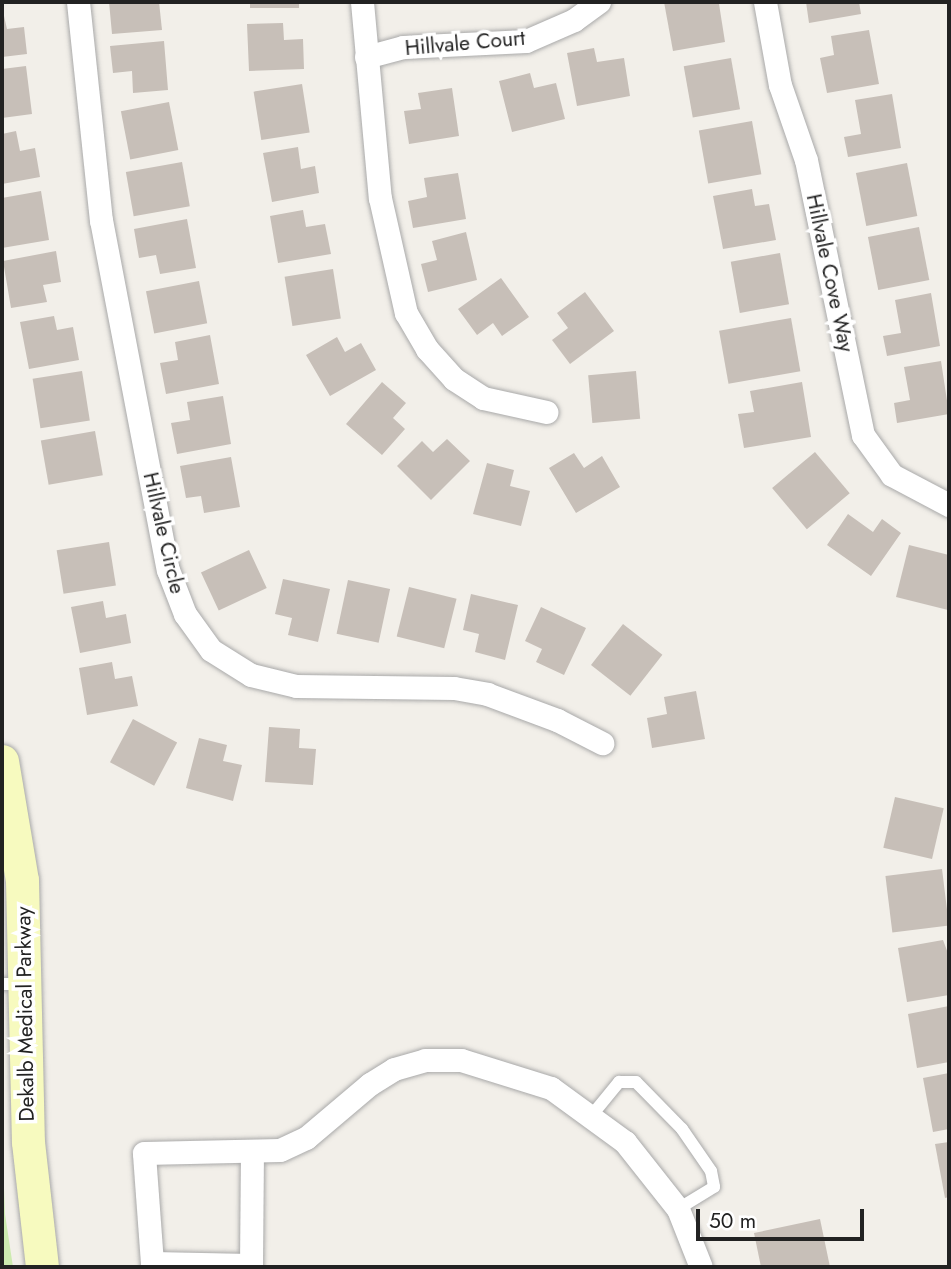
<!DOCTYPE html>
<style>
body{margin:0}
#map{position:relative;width:951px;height:1269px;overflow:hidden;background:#f2efe9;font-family:Jost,sans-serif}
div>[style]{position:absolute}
.grass>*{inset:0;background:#cdebb0}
.building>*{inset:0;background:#c7bfb8;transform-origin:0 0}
.roads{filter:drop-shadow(0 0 2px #a9a9a9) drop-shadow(0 0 2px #a9a9a9)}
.service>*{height:12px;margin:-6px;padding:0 6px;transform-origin:6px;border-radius:6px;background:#fff}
.minor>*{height:23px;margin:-11.5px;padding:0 11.5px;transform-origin:11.5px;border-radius:11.5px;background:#fff}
.secondary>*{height:33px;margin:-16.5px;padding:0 16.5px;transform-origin:16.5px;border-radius:16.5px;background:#f7fabf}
span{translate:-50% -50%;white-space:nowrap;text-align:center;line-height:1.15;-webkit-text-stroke:7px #fff;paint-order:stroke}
.street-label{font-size:21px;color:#222}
.frame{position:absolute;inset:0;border:4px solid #222;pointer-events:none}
.scale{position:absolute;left:696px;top:1209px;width:168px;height:32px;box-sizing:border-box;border:4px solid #222;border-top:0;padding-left:9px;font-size:21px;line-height:24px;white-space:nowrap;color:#222;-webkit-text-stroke:5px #fff;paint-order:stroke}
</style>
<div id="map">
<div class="grass">
<div style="clip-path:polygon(2px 1136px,5px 1214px,13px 1267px,2px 1267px)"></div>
</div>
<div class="building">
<div style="clip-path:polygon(109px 2px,159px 2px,162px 30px,112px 34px)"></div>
<div style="left:250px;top:2px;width:49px;height:6px"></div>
<div style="clip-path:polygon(664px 2px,719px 4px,725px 42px,673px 51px)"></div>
<div style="clip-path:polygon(806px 2px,859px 2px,861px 14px,809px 23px)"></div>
<div style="clip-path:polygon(2px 7px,7px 29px,24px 27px,27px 54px,2px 57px)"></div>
<div style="clip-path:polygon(283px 23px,284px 40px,303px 39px,304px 69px,249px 71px,247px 24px)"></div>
<div style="clip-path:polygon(869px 30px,879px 84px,827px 93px,820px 58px,834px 55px,831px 36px)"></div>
<div style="clip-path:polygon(164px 41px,168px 90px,133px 93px,132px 71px,113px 73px,110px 46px)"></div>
<div style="clip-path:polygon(594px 48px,597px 62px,624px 58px,630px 96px,577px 106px,567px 53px)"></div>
<div style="left:731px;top:58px;width:52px;height:48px;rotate:80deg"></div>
<div style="clip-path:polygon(26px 66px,32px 114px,2px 118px,2px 69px)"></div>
<div style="clip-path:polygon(530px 73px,534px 88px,556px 83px,565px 119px,512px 132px,499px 81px)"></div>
<div style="left:302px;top:84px;width:49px;height:49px;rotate:81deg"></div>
<div style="clip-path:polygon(452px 88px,459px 136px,409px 144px,404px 111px,421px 109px,418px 93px)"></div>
<div style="clip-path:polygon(892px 94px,901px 148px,848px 157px,844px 137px,861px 134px,855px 100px)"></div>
<div style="left:169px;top:102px;width:49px;height:49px;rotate:79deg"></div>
<div style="left:752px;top:121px;width:54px;height:54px;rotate:80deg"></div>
<div style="clip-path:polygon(16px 131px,20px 151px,35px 148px,40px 177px,2px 184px,2px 134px)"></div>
<div style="clip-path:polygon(298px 147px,301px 169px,315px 166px,319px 193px,272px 202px,263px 153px)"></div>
<div style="left:182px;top:162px;width:45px;height:57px;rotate:80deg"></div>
<div style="left:907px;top:163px;width:54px;height:52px;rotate:79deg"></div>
<div style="clip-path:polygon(458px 173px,466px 219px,413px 228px,408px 201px,427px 197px,424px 178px)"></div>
<div style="clip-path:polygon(752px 189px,755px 206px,769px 204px,776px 240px,723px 249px,713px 196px)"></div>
<div style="clip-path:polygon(41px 191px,49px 240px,2px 248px,2px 198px)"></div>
<div style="clip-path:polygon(303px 210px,306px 227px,325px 224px,331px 254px,278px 263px,270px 216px)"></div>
<div style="clip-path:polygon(187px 219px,196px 268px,160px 274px,156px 255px,139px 258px,134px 229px)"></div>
<div style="left:919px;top:227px;width:54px;height:52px;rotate:79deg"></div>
<div style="clip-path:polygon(466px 232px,477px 280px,428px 292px,421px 264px,437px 260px,432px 241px)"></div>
<div style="clip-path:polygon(56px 251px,61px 282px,43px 285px,47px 302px,11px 308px,3px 261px)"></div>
<div style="left:780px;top:253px;width:52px;height:50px;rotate:80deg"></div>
<div style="left:333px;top:269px;width:50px;height:49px;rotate:81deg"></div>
<div style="clip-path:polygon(501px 278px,529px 317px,502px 336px,493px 323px,477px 335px,458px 309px)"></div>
<div style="left:199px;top:281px;width:43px;height:54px;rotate:79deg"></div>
<div style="clip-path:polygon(585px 292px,614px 331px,570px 364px,552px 340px,568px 328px,557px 313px)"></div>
<div style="clip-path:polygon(931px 293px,940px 346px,887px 356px,883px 336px,901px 333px,895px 300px)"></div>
<div style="clip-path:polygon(54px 316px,57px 330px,73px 327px,79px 360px,29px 369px,20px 322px)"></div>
<div style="left:791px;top:318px;width:54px;height:73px;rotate:80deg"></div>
<div style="clip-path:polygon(210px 335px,219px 384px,166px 394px,160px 363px,178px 360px,175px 342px)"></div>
<div style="clip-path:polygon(337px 337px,345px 352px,361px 343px,376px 370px,330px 396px,306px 355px)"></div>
<div style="clip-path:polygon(941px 361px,949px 414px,897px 423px,894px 403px,910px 400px,904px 367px)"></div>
<div style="left:82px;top:371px;width:50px;height:50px;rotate:81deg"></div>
<div style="left:636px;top:371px;width:48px;height:48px;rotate:85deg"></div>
<div style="clip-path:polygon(382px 382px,406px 403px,393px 418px,405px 429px,382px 455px,346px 424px)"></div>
<div style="clip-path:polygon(802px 382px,811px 437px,744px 448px,738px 414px,754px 412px,750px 391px)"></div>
<div style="clip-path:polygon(223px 396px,231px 444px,177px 454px,171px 423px,190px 420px,187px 402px)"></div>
<div style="left:95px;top:431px;width:45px;height:55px;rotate:80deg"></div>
<div style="clip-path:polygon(447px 439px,470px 461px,431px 500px,397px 466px,422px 441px,433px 452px)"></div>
<div style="left:815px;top:452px;width:54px;height:56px;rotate:50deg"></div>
<div style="clip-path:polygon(574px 453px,584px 468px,602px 456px,620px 487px,576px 513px,549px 468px)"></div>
<div style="clip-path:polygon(231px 457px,240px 507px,204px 513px,201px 496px,186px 498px,180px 466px)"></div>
<div style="clip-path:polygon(487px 463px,514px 470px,510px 486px,530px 491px,521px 526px,473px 514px)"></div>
<div style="clip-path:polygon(848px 514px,873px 532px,882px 519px,901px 533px,871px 576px,827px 545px)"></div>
<div style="left:109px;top:542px;width:44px;height:53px;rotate:81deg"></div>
<div style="clip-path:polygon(909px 545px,949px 555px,948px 610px,896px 597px)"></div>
<div style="left:249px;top:550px;width:42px;height:53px;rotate:65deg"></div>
<div style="clip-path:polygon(283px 579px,330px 589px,318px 642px,288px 635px,292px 618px,275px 614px)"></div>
<div style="left:348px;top:580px;width:43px;height:55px;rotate:12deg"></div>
<div style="left:409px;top:587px;width:49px;height:51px;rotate:14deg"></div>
<div style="clip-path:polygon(471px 594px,518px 605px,505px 660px,475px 652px,479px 634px,463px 630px)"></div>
<div style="clip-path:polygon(103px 601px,106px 618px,126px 614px,131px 643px,80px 653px,71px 607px)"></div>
<div style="clip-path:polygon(541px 607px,586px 628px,564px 675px,536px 662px,542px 649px,525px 641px)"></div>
<div style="left:623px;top:624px;width:50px;height:52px;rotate:38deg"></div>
<div style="clip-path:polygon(112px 662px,115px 679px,132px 676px,138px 706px,87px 715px,79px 668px)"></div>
<div style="clip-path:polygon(696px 691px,705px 739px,652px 748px,647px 718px,667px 714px,664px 697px)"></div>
<div style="left:133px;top:719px;width:50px;height:49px;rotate:28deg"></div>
<div style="clip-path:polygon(269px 727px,300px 729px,299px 748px,316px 749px,313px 785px,265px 782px)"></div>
<div style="clip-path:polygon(199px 738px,227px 745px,223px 761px,242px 765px,233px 801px,186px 788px)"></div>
<div style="left:895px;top:797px;width:50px;height:52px;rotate:13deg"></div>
<div style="left:942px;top:869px;width:57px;height:57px;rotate:83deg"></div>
<div style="clip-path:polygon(943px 940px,949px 956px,949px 995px,907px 1002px,898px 948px)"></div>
<div style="clip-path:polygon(949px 1006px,949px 1062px,917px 1068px,908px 1014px)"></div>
<div style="clip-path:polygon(949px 1073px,949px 1129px,933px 1132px,923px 1078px)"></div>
<div style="clip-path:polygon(949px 1142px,949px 1197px,945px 1198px,935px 1144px)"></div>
<div style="clip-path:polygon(820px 1219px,830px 1267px,761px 1267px,754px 1233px)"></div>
</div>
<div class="roads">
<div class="service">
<div style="left:2px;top:984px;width:23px"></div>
<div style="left:592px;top:1115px;width:43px;rotate:-50.7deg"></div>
<div style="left:619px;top:1082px;width:17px"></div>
<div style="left:636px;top:1082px;width:66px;rotate:45.6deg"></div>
<div style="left:682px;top:1129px;width:51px;rotate:55.4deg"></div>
<div style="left:711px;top:1171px;width:16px;rotate:79deg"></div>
<div style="left:714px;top:1187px;width:42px;rotate:148.6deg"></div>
</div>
<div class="minor">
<div style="left:78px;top:2px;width:219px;rotate:84deg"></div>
<div style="left:101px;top:220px;width:356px;rotate:79.2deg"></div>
<div style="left:168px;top:570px;width:47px;rotate:68.9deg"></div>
<div style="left:185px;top:614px;width:44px;rotate:54.2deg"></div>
<div style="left:211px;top:650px;width:47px;rotate:32deg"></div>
<div style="left:251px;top:675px;width:46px;rotate:13.7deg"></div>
<div style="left:296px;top:686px;width:158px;rotate:0.7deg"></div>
<div style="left:454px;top:688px;width:34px;rotate:10deg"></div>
<div style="left:487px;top:694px;width:75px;rotate:20.4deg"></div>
<div style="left:557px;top:720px;width:51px;rotate:27.1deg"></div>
<div style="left:362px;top:2px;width:197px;rotate:84.8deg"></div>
<div style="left:380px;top:198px;width:118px;rotate:77.3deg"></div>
<div style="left:406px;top:313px;width:42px;rotate:59.7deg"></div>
<div style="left:427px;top:349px;width:40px;rotate:48deg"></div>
<div style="left:454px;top:379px;width:35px;rotate:33deg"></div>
<div style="left:483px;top:398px;width:65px;rotate:12.5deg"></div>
<div style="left:765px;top:2px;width:84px;rotate:79.8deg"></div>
<div style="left:780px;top:85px;width:79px;rotate:70.9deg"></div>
<div style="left:806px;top:160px;width:281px;rotate:78.3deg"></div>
<div style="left:863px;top:435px;width:49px;rotate:54.1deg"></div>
<div style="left:892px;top:475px;width:64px;rotate:27.8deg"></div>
<div style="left:366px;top:57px;width:38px;rotate:-15deg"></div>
<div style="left:403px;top:47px;width:123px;rotate:-2.8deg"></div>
<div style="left:526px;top:41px;width:52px;rotate:-23.6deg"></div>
<div style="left:574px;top:20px;width:31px;rotate:-36deg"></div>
<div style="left:252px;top:1151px;width:114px;rotate:90.5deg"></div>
<div style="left:251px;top:1265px;width:99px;rotate:-178.8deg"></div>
<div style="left:152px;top:1263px;width:110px;rotate:-94.2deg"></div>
<div style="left:144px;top:1153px;width:136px;rotate:-1.3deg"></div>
<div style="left:280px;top:1150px;width:29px;rotate:-25deg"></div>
<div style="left:306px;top:1138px;width:84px;rotate:-40.2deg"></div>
<div style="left:370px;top:1084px;width:28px;rotate:-32deg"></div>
<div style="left:394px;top:1069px;width:32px;rotate:-16deg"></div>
<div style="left:425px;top:1060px;width:36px"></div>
<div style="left:461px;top:1060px;width:94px;rotate:17.3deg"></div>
<div style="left:551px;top:1088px;width:92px;rotate:36.1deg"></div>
<div style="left:625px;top:1142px;width:85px;rotate:51.7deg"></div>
<div style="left:678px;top:1209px;width:62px;rotate:68.4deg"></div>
</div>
<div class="secondary">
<div style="left:2px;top:761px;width:121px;rotate:80.5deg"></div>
<div style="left:22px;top:880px;width:262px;rotate:88.7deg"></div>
<div style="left:28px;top:1142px;width:126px;rotate:83.6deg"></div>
</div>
</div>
<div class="street-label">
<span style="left:465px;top:43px;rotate:-5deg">Hillvale Court</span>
<span style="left:830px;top:273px;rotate:78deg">Hillvale Cove Way</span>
<span style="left:164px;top:533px;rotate:77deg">Hillvale Circle</span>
<span style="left:25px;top:1014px;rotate:-91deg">Dekalb Medical Parkway</span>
</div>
<div class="frame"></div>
<div class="scale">50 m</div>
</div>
